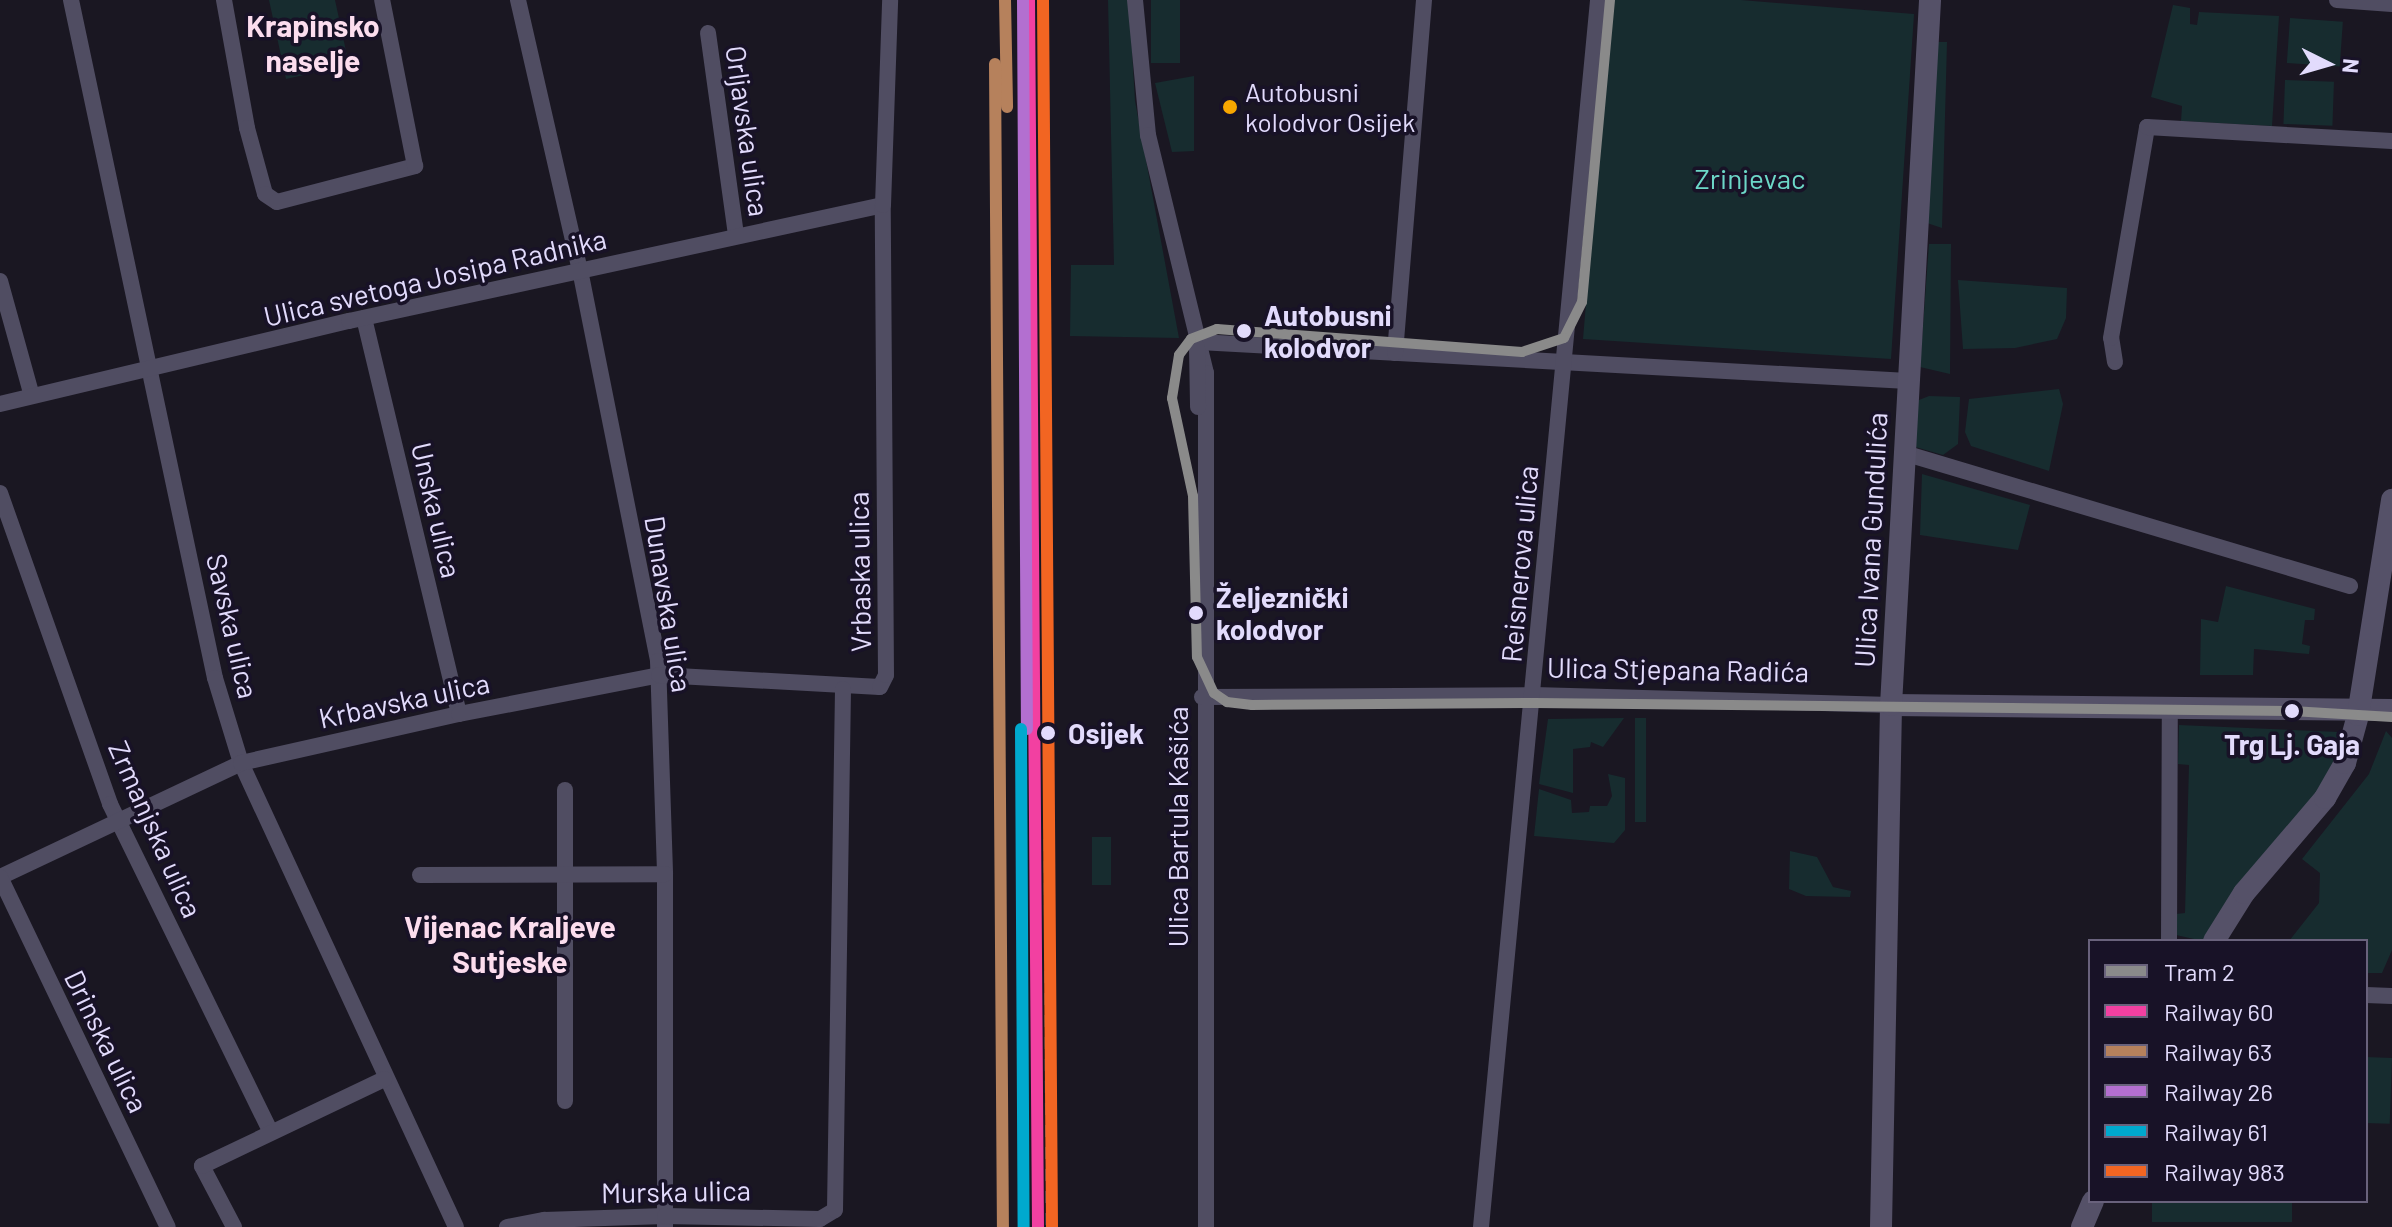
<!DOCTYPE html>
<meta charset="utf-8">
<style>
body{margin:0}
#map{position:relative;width:2392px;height:1227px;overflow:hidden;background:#1a1722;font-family:Barlow,sans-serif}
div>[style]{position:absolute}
.green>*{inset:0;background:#172c2f;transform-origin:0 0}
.street>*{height:16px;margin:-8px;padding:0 8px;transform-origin:8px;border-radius:8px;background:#504d62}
.secondary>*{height:22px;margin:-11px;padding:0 11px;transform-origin:11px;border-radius:11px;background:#555168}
.rail>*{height:4px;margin-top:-2px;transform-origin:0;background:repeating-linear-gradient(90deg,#4a586a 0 12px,transparent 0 22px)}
.rail-1>*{height:12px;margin:-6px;padding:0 6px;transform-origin:6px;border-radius:6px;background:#f240a1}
.rail-2>*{height:12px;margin:-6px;padding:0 6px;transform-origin:6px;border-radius:6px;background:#b6815c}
.rail-3>*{height:12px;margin:-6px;padding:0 6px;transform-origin:6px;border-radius:6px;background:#b36fd0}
.rail-4>*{height:12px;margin:-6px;padding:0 6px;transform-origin:6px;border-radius:6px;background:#00a9ce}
.rail-5>*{height:12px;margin:-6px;padding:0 6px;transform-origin:6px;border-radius:6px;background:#f26522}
.tram-1>*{height:10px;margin:-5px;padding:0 5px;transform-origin:5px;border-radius:5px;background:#8a8a8a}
.dots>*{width:22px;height:22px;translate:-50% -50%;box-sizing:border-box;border:4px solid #181227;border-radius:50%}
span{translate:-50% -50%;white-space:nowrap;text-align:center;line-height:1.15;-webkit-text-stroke:7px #181227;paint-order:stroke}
.bus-label{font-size:26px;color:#e2dbfc}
.left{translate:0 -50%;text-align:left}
.street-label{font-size:28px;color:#e2dbfc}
.park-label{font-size:28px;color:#6cd7c7}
.stop-label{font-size:28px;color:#e2dbfc;font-weight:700}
.neighbourhood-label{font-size:30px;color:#fcddee;font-weight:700}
.legend{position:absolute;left:2088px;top:939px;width:280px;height:264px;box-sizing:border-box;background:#181227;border:2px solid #69627c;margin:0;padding:10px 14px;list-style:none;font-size:24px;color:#e2dbfc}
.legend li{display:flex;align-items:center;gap:16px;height:40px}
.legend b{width:40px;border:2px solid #69627c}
.north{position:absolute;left:2288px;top:24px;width:80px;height:80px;-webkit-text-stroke:6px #181227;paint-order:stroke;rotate:95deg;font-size:22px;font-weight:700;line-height:32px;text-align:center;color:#e2dbfc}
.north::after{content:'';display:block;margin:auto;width:28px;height:36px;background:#e2dbfc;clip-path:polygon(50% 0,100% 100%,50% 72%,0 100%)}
</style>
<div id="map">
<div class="green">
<div style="clip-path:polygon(269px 0,335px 0,349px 65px,286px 79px)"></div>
<div style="clip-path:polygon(1108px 0,1129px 0,1135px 101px,1179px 338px,1070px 336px,1071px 265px,1114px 265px)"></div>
<div style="left:1151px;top:0;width:29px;height:63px"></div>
<div style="clip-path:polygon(1612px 0,1741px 0,1914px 14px,1891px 359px,1583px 339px)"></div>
<div style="clip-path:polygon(2173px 5px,2190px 8px,2190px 24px,2197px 25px,2199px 12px,2279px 16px,2272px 126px,2181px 121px,2182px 106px,2151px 97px)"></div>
<div style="left:2290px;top:18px;width:53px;height:45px;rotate:4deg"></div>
<div style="clip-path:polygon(1932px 42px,1947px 42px,1942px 228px,1924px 222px)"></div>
<div style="clip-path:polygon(1194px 76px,1194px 151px,1172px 152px,1155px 83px)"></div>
<div style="left:2285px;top:80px;width:49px;height:44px;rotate:2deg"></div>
<div style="clip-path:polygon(1929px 244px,1951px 244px,1950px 374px,1920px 367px)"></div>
<div style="clip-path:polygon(1958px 280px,2067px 288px,2066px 318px,2057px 339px,2015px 348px,1963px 349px)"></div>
<div style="clip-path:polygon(2059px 389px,2063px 404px,2049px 471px,1971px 446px,1965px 432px,1969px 399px)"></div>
<div style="clip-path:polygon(1929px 396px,1960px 397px,1958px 444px,1943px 455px,1912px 446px,1914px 402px)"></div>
<div style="clip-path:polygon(1922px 474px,2030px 505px,2018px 550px,1920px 535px)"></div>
<div style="clip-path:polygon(2226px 586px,2315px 609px,2314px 620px,2305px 620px,2302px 644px,2310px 646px,2309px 654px,2254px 649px,2253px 675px,2200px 675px,2201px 619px,2218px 622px)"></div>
<div style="clip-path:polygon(1624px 718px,1603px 747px,1591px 742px,1590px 747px,1573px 749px,1573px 793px,1539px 784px,1548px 719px)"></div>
<div style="left:1635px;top:718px;width:11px;height:104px"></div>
<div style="clip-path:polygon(2179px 725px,2339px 732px,2338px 753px,2313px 801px,2242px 881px,2203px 941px,2176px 935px,2176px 914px,2185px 913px,2189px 765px,2178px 764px)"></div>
<div style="clip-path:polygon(2386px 731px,2392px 738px,2392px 950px,2382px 973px,2366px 973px,2366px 941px,2289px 941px,2319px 903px,2320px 873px,2302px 859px,2369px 774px)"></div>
<div style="clip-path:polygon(1608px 774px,1625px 778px,1625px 830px,1614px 843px,1534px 836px,1539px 789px,1571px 800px,1572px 813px,1589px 812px,1590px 806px,1607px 806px,1612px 796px)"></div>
<div style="left:1092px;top:837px;width:19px;height:48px"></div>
<div style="clip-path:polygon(1790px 851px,1817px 857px,1833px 887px,1851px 891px,1850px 897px,1806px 896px,1789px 889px)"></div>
<div style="left:2366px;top:1057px;width:26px;height:66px;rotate:2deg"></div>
<div style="left:2152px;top:1201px;width:140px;height:21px"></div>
</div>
<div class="street">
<div style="left:71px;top:0;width:693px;rotate:78.01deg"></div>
<div style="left:215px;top:678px;width:89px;rotate:73deg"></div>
<div style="left:241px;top:763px;width:511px;rotate:65.14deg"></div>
<div style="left:224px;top:0;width:130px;rotate:79.8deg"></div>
<div style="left:247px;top:128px;width:68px;rotate:74.7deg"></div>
<div style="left:265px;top:194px;width:14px;rotate:34deg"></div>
<div style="left:277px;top:202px;width:143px;rotate:-14.6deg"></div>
<div style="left:415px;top:166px;width:169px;rotate:-101.2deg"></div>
<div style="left:518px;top:0;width:277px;rotate:77.1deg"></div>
<div style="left:580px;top:270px;width:399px;rotate:78.7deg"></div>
<div style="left:658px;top:661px;width:213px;rotate:88.1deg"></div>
<div style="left:665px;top:874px;width:353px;rotate:90deg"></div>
<div style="left:1135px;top:0;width:136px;rotate:84.5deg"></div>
<div style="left:1148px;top:135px;width:245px;rotate:76.3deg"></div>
<div style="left:1206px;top:373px;width:854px;rotate:90deg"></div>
<div style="left:2337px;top:0;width:55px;rotate:4.2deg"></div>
<div style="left:708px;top:33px;width:205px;rotate:82.1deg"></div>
<div style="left:0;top:281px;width:119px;rotate:74.5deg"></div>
<div style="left:364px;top:318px;width:407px;rotate:76.5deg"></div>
<div style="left:1199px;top:342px;width:710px;rotate:3.15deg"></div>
<div style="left:1197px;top:347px;width:60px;rotate:89deg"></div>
<div style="left:1395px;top:353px;width:354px;rotate:-85.3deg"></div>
<div style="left:2115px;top:362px;width:24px;rotate:-99deg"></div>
<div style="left:2111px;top:338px;width:214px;rotate:-80.3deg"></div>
<div style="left:2147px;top:127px;width:245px;rotate:3.3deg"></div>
<div style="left:0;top:404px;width:359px;rotate:-13.4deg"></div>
<div style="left:349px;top:321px;width:546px;rotate:-12.26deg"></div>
<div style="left:1914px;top:456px;width:455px;rotate:16.6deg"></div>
<div style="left:0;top:493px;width:330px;rotate:70.5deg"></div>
<div style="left:110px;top:804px;width:365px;rotate:63.9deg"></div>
<div style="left:1202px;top:697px;width:332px;rotate:-0.3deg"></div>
<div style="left:1534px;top:695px;width:357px;rotate:1.6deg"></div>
<div style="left:565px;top:790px;width:311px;rotate:90deg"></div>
<div style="left:420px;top:875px;width:245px;rotate:-0.2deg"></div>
<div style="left:0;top:877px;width:267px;rotate:-25.3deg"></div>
<div style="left:241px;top:763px;width:223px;rotate:-12.7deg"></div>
<div style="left:459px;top:714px;width:204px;rotate:-11deg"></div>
<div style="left:659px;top:675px;width:221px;rotate:3.1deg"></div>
<div style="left:880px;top:687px;width:13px;rotate:-63deg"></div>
<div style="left:886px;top:675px;width:470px;rotate:-90.4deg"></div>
<div style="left:883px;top:205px;width:205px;rotate:-88deg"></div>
<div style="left:0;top:877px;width:388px;rotate:64.4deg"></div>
<div style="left:2169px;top:941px;width:234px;rotate:-89.8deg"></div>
<div style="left:2366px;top:995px;width:26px;rotate:2deg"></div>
<div style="left:234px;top:1227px;width:69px;rotate:-117.7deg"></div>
<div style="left:202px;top:1166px;width:202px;rotate:-25.5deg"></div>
<div style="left:507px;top:1227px;width:38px;rotate:-11deg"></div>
<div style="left:544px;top:1220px;width:121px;rotate:-1.9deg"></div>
<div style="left:665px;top:1216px;width:155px;rotate:1.1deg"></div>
<div style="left:820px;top:1219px;width:17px;rotate:-31deg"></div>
<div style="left:835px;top:1210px;width:521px;rotate:-89.12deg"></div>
<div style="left:1481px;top:1227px;width:1233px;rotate:-84.55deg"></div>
</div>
<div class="secondary">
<div style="left:1891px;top:705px;width:501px;rotate:0.57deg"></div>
<div style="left:2214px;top:941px;width:57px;rotate:-58deg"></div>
<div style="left:2244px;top:893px;width:125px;rotate:-49.5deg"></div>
<div style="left:2325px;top:798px;width:40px;rotate:-60.3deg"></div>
<div style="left:2345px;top:763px;width:50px;rotate:-74.8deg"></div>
<div style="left:2358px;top:715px;width:218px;rotate:-81deg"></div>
<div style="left:1881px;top:1227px;width:522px;rotate:-88.9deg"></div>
<div style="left:1891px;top:705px;width:706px;rotate:-86.83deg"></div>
<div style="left:2082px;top:1227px;width:28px;rotate:-67deg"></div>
</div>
<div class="rail">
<div style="left:1045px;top:729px;width:498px;rotate:89.7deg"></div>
</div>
<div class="rail-1">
<div style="left:1029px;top:0;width:1227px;rotate:89.58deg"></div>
</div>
<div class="rail-2">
<div style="left:1005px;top:0;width:107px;rotate:88.9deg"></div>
<div style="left:995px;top:64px;width:1163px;rotate:89.61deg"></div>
</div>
<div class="rail-3">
<div style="left:1023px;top:0;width:729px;rotate:89.69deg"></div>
</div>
<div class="rail-4">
<div style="left:1021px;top:729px;width:498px;rotate:89.7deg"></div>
</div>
<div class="rail-5">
<div style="left:1043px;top:0;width:1227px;rotate:89.58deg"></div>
</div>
<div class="tram-1">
<div style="left:1610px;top:0;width:303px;rotate:95.3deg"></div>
<div style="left:1582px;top:302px;width:40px;rotate:116.6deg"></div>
<div style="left:1564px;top:338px;width:44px;rotate:161.6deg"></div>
<div style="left:1522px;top:352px;width:306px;rotate:-175.7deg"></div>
<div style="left:1217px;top:329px;width:28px;rotate:159deg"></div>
<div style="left:1191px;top:339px;width:20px;rotate:127deg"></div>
<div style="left:1179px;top:355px;width:44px;rotate:99.2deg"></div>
<div style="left:1172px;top:398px;width:100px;rotate:77.9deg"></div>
<div style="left:1193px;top:496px;width:161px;rotate:88.6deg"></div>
<div style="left:1197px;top:657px;width:40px;rotate:65deg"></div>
<div style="left:1214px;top:693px;width:16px;rotate:35deg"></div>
<div style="left:1227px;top:702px;width:25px;rotate:7deg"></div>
<div style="left:1252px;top:705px;width:282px;rotate:-0.4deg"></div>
<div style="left:1534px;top:703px;width:758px;rotate:0.6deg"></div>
<div style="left:2292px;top:711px;width:100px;rotate:3.4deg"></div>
</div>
<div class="dots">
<div style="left:1230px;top:107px;background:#f7a600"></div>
<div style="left:1244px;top:331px;background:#e2dbfc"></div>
<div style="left:1196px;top:613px;background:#e2dbfc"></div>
<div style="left:2292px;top:711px;background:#e2dbfc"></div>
<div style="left:1048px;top:733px;background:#e2dbfc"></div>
</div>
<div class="bus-label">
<span class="left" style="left:1245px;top:107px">Autobusni<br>kolodvor Osijek</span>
</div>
<div class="street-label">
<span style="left:748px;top:131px;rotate:82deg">Orljavska ulica</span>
<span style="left:435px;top:277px;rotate:-13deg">Ulica svetoga Josipa Radnika</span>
<span style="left:437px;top:510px;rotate:77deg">Unska ulica</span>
<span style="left:1870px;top:540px;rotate:-87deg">Ulica Ivana Gundulića</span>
<span style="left:1519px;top:564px;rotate:-85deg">Reisnerova ulica</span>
<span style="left:859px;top:572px;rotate:-91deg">Vrbaska ulica</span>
<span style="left:669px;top:604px;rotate:81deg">Dunavska ulica</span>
<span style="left:233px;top:626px;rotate:77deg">Savska ulica</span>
<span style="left:1678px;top:669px;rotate:1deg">Ulica Stjepana Radića</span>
<span style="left:404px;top:700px;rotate:-12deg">Krbavska ulica</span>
<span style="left:1177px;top:827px;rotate:-90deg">Ulica Bartula Kašića</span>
<span style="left:156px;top:829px;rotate:66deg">Zrmanjska ulica</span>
<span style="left:107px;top:1041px;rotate:64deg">Drinska ulica</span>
<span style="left:676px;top:1191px;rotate:-1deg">Murska ulica</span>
</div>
<div class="park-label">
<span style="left:1750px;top:178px">Zrinjevac</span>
</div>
<div class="stop-label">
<span class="left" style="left:1264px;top:331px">Autobusni<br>kolodvor</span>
<span class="left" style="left:1216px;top:613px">Željeznički<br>kolodvor</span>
<span class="left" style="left:1068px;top:733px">Osijek</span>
<span style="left:2292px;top:744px">Trg Lj. Gaja</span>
</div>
<div class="neighbourhood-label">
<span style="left:313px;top:42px">Krapinsko<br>naselje</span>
<span style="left:510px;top:943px">Vijenac Kraljeve<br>Sutjeske</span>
</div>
<ul class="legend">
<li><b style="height:10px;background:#8a8a8a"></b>Tram 2</li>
<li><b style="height:10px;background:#f240a1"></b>Railway 60</li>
<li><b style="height:10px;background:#b6815c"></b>Railway 63</li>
<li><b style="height:10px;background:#b36fd0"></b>Railway 26</li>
<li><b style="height:10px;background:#00a9ce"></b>Railway 61</li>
<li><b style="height:10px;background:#f26522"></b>Railway 983</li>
</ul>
<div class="north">N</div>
</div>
